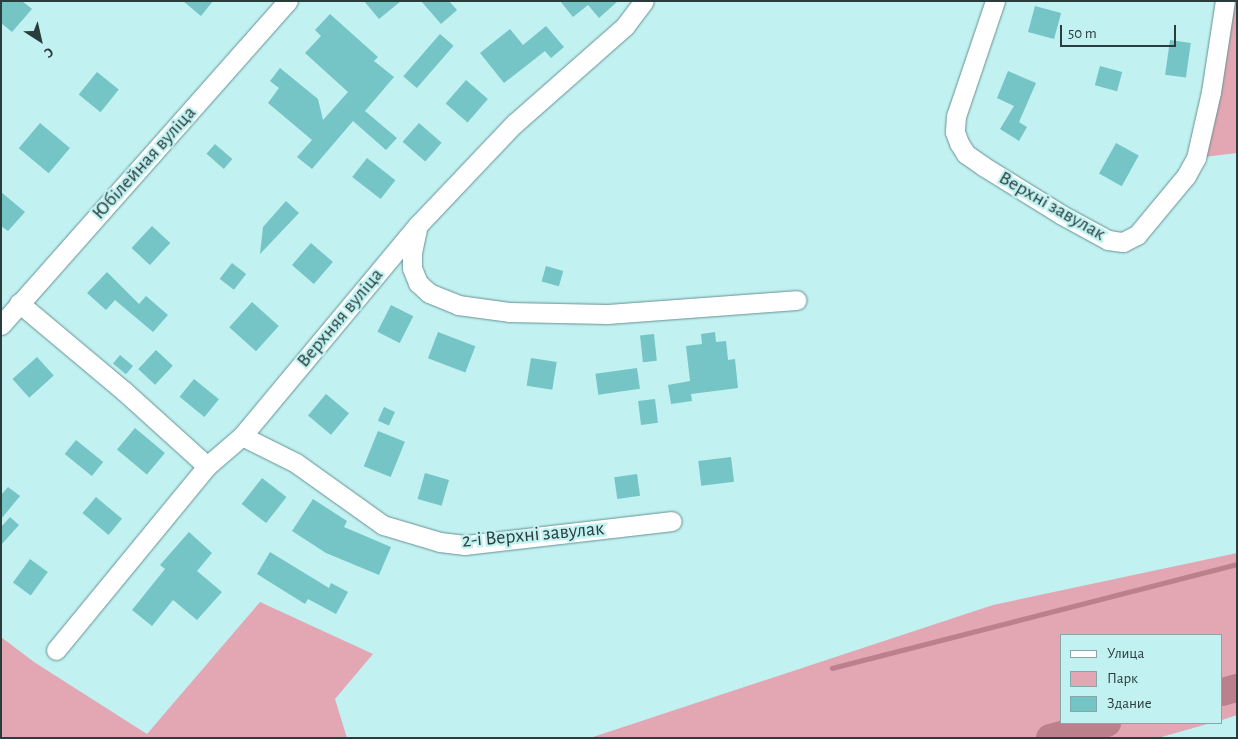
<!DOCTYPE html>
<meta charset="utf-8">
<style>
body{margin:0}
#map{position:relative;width:1238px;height:739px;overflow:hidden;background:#c2f1f1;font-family:"Alegreya Sans",sans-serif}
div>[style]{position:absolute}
.green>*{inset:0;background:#e3a6b3}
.stream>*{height:4.5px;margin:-2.25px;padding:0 2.25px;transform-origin:2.25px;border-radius:2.25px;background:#bc7f8c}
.river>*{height:28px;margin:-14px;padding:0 14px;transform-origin:14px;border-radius:14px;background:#bc7f8c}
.building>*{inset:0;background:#75c4c6;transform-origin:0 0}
.roads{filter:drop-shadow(0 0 1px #659192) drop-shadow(0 0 1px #659192)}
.minor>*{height:19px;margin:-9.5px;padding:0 9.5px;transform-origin:9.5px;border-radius:9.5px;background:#fff}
span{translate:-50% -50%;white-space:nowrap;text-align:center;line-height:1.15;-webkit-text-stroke:4.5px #c2f1f1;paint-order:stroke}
.street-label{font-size:20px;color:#2a3d3d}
.frame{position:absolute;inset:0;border:2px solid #2a3d3d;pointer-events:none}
.legend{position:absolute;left:1060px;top:634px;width:162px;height:90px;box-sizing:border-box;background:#c2f1f1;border:1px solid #85a9a9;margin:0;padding:6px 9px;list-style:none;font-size:15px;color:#2a3d3d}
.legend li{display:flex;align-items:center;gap:10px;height:25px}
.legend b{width:25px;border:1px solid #85a9a9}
.north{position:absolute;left:15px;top:15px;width:50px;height:50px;-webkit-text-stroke:4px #c2f1f1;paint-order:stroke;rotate:145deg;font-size:14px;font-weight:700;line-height:20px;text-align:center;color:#2a3d3d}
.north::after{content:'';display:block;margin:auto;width:18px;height:22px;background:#2a3d3d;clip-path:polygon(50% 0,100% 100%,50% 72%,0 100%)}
.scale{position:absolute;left:1060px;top:25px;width:116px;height:22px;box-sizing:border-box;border:2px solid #2a3d3d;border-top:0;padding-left:6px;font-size:15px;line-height:18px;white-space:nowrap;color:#2a3d3d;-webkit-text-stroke:4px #c2f1f1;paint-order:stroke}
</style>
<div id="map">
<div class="green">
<div style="clip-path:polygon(1225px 1px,1237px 1px,1237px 153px,1196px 158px)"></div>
<div style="clip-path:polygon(1237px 553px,1237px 715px,1222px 720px,1222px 635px,1062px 635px,1062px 723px,1211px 723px,1158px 738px,590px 738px,993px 605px)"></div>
<div style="clip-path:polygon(260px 602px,373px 654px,335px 699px,347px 738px,1px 738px,1px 637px,34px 662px,147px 734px)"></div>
</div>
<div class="stream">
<div style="left:832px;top:668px;width:418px;rotate:-14.4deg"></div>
</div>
<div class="river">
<div style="left:1222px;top:692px;width:16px;rotate:-15deg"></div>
<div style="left:1050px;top:738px;width:59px;rotate:-14.7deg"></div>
</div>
<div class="building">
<div style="clip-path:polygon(1px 1px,22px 1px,32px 9px,12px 32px,1px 23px)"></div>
<div style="clip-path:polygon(183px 1px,213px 1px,201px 16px)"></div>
<div style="clip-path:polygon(364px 1px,401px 1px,379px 19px)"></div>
<div style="clip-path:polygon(421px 1px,449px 1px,457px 10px,441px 24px)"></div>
<div style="clip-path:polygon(560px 1px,618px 1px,599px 18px,588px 5px,573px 17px)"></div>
<div style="left:1035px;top:6px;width:27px;height:27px;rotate:15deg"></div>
<div style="clip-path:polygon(330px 14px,378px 57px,374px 61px,394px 77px,365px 111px,397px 138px,386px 150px,353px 121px,312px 169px,297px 157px,312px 140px,268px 103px,279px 88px,270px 81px,280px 68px,318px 99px,323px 120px,348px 92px,305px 53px,321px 36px,315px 30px)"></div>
<div style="clip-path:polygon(546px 26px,564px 47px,551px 58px,545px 51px,504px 83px,480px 53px,510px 29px,523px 45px)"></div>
<div style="left:440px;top:34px;width:18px;height:56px;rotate:41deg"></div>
<div style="left:1170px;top:40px;width:21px;height:35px;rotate:8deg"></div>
<div style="left:1100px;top:66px;width:23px;height:20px;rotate:15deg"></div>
<div style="clip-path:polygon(1008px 71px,1036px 83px,1019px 122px,1027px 127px,1019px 141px,1000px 129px,1014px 106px,997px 98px)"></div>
<div style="left:97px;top:72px;width:28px;height:29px;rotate:39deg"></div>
<div style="left:466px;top:80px;width:29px;height:31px;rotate:41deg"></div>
<div style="left:40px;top:123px;width:39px;height:33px;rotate:40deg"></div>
<div style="left:419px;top:123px;width:30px;height:25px;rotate:41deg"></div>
<div style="left:1116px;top:143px;width:26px;height:35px;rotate:29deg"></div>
<div style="left:215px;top:144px;width:23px;height:13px;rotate:41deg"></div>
<div style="left:367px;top:158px;width:36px;height:24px;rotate:38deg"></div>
<div style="clip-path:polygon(1px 192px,25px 212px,8px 231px,1px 226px)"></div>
<div style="clip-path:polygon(286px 201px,299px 213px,260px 254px,263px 227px)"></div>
<div style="left:152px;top:226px;width:25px;height:30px;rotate:43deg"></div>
<div style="left:311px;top:243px;width:29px;height:29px;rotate:41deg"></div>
<div style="left:232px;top:263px;width:18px;height:20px;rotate:38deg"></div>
<div style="left:546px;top:266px;width:18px;height:16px;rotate:16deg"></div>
<div style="clip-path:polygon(107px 272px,139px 304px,146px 296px,168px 315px,153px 332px,115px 300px,106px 310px,87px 293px)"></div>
<div style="left:252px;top:302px;width:36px;height:34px;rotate:42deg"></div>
<div style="left:391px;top:305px;width:25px;height:30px;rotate:27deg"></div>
<div style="left:438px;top:332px;width:40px;height:28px;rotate:21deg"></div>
<div style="clip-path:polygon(715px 332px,716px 342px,726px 341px,728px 360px,735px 359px,738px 388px,691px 394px,692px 401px,671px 404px,668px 385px,690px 381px,686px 346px,702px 344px,701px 334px)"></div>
<div style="left:654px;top:334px;width:27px;height:14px;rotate:84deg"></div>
<div style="left:156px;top:350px;width:23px;height:26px;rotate:43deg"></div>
<div style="left:120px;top:355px;width:17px;height:11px;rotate:40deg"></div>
<div style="left:37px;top:357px;width:25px;height:33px;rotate:48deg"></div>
<div style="left:531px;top:358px;width:26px;height:28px;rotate:9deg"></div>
<div style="left:637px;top:368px;width:21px;height:42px;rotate:82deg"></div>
<div style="left:194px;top:379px;width:32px;height:23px;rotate:39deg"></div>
<div style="left:326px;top:394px;width:30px;height:28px;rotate:40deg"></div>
<div style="left:655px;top:399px;width:24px;height:17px;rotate:83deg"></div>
<div style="left:384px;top:407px;width:12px;height:15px;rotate:24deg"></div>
<div style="left:135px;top:428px;width:39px;height:28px;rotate:40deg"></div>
<div style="left:378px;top:431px;width:29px;height:38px;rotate:22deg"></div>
<div style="left:76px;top:440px;width:35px;height:18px;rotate:39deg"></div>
<div style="left:731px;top:457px;width:25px;height:33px;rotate:83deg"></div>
<div style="left:425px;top:473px;width:25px;height:27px;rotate:16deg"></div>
<div style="left:637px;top:474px;width:22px;height:23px;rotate:82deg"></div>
<div style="left:262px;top:478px;width:31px;height:33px;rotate:38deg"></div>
<div style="clip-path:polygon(8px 487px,20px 496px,1px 519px,1px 495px)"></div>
<div style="left:96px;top:497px;width:34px;height:21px;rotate:40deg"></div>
<div style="clip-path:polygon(313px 499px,347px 521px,344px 527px,391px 547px,379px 575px,326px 553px,292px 531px)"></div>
<div style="clip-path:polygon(10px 517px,19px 525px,1px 545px,1px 527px)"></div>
<div style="clip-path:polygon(189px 532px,212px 553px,197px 571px,222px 592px,197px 620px,173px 600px,152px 626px,132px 610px,165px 569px,160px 565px)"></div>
<div style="clip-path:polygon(270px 552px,329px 588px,331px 583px,348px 592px,336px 614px,308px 599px,305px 604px,257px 574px)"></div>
<div style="left:30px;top:559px;width:22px;height:29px;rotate:36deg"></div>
</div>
<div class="roads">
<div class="minor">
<div style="left:995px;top:1px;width:121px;rotate:108.7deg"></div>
<div style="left:956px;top:116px;width:16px;rotate:94deg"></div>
<div style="left:955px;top:132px;width:12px;rotate:70deg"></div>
<div style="left:959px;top:143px;width:13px;rotate:58deg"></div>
<div style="left:966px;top:154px;width:21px;rotate:35deg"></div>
<div style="left:983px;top:166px;width:93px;rotate:31.8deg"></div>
<div style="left:1062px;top:215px;width:52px;rotate:28.5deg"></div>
<div style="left:1108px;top:240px;width:15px;rotate:8deg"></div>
<div style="left:1123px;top:242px;width:16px;rotate:-27deg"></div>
<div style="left:1137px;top:235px;width:77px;rotate:-50.3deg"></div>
<div style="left:1186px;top:176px;width:21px;rotate:-61deg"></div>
<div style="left:1196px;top:158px;width:68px;rotate:-77.2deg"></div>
<div style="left:1211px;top:92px;width:92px;rotate:-81.3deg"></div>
<div style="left:417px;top:229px;width:24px;rotate:102deg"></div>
<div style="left:412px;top:252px;width:16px;rotate:90deg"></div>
<div style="left:412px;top:268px;width:16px;rotate:68deg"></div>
<div style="left:418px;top:283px;width:15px;rotate:42deg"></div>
<div style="left:429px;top:293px;width:31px;rotate:22deg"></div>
<div style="left:458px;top:305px;width:51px;rotate:7.8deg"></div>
<div style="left:509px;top:312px;width:98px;rotate:1.2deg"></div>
<div style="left:607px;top:314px;width:190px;rotate:-4.2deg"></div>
<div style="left:19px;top:303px;width:137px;rotate:40deg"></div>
<div style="left:124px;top:391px;width:112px;rotate:42.1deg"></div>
<div style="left:1px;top:325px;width:433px;rotate:-48.5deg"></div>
<div style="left:242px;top:436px;width:60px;rotate:26.6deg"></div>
<div style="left:296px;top:463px;width:107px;rotate:35.5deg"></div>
<div style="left:383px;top:525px;width:59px;rotate:16.6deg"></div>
<div style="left:440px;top:542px;width:25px;rotate:7deg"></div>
<div style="left:465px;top:545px;width:208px;rotate:-6.6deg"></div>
<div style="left:56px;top:650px;width:238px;rotate:-50.6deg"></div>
<div style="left:207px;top:466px;width:46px;rotate:-40.6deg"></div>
<div style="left:242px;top:436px;width:275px;rotate:-50.2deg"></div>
<div style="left:418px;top:225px;width:139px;rotate:-46.5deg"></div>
<div style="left:514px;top:124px;width:148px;rotate:-41.4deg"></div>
<div style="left:625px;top:26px;width:31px;rotate:-53deg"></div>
</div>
</div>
<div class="street-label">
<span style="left:144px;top:163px;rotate:-48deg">Юбілейная вуліца</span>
<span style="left:1052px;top:206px;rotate:30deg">Верхні завулак</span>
<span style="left:340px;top:318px;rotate:-50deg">Верхняя вуліца</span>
<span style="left:533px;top:535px;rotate:-5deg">2-і Верхні завулак</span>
</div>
<div class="frame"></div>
<ul class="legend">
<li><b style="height:6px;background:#fff"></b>Улица</li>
<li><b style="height:14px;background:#e3a6b3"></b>Парк</li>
<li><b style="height:14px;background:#75c4c6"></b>Здание</li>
</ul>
<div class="north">С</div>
<div class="scale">50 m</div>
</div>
